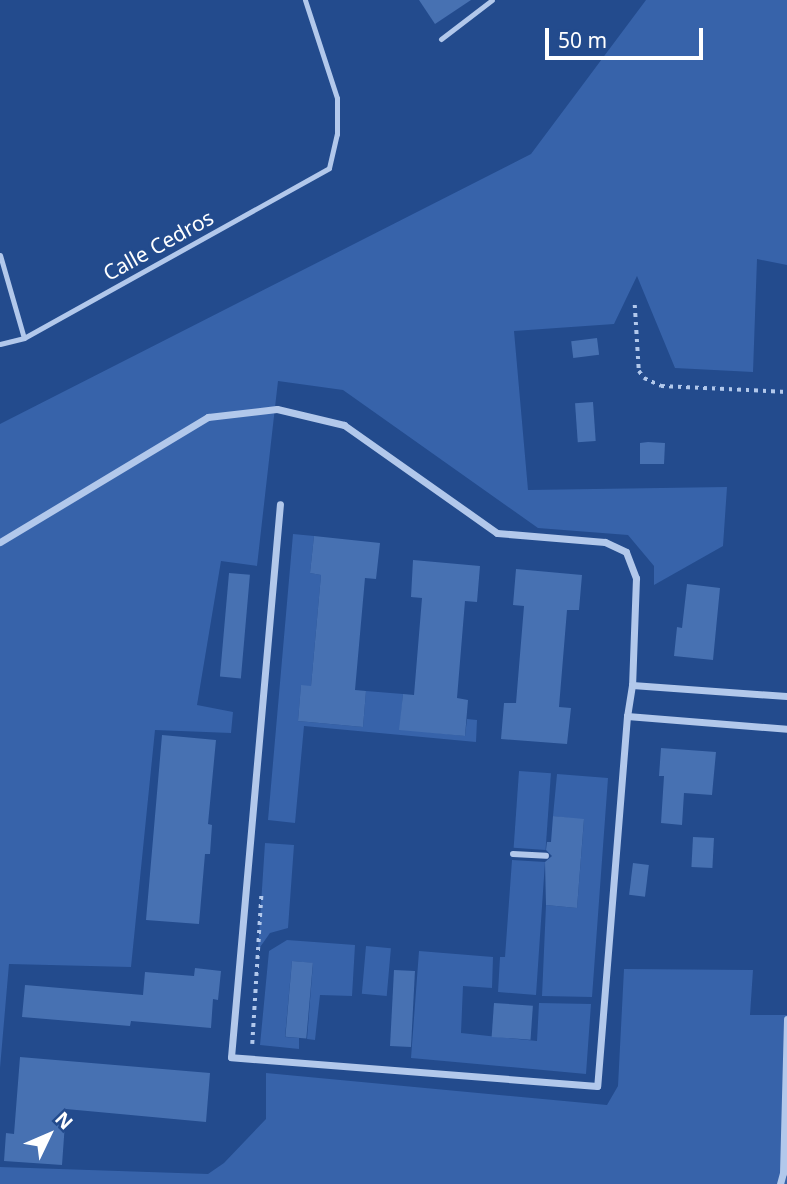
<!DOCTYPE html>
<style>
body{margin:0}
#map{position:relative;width:787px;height:1184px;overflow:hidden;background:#234b8d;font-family:"Noto Sans",sans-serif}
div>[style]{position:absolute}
.green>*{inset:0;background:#3763aa;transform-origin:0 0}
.building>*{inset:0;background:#4771b2;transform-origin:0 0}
.path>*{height:3.5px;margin-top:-1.75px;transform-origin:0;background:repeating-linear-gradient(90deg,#b2c8eb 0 3.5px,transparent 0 8.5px)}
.service>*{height:5px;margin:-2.5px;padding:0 2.5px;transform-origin:2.5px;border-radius:2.5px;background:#b2c8eb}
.pedestrian>*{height:6px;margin:-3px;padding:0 3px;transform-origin:3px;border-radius:3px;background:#b2c8eb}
.minor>*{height:7px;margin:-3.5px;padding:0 3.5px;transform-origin:3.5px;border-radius:3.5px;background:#b2c8eb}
span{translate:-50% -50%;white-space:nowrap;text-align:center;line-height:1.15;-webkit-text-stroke:5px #234b8d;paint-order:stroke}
.street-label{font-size:21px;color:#fff}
.north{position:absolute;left:14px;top:1100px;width:70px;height:70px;-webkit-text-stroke:5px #234b8d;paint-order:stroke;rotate:46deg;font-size:19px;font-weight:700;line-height:28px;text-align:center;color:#fff}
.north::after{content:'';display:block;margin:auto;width:24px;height:32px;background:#fff;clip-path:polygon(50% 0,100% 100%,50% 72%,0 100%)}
.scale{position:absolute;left:545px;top:28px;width:158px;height:32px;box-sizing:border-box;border:4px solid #fff;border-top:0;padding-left:9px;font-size:21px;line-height:24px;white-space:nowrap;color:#fff;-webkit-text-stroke:5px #234b8d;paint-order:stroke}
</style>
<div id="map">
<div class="green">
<div style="clip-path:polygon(646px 0,787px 0,787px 265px,757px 259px,753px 372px,675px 368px,637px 276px,614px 324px,514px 331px,528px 490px,727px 487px,723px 546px,654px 585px,654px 566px,628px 535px,538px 528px,343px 390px,278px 381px,257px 566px,221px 561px,197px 705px,233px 712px,231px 733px,155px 730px,131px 967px,9px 964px,0 1068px,0 424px,531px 154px)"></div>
<div style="clip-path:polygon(293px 534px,314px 536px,310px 573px,321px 575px,311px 686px,301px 686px,298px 721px,363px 727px,366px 691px,403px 694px,400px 729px,465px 736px,467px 719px,477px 720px,476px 742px,304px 726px,295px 823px,268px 820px)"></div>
<div style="left:519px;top:771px;width:32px;height:77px;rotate:4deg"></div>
<div style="clip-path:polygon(557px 774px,608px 778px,592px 997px,542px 996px,546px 905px,577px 908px,584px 820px,553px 816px)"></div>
<div style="clip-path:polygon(265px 843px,294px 845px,288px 928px,270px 933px,258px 950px)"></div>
<div style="clip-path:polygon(512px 860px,545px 862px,536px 995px,498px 992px,500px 957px,505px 957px)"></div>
<div style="clip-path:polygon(287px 940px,355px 945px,352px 996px,320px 995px,315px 1040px,307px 1039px,313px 963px,292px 961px,285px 1037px,299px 1038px,299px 1049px,260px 1045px,269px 951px)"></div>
<div style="left:366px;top:946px;width:25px;height:48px;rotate:5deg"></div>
<div style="clip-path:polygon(419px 951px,493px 957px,492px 988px,463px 986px,461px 1033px,537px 1041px,539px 1003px,591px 1004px,586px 1074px,411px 1058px)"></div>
<div style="clip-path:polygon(624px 969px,753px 970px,750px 1015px,787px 1015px,787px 1184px,0 1184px,0 1167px,208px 1174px,224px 1163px,266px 1119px,266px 1073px,607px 1105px,618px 1086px)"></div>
</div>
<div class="building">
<div style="clip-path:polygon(419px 0,471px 0,435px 24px)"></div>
<div style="left:597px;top:338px;width:17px;height:26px;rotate:83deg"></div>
<div style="left:593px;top:402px;width:39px;height:18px;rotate:86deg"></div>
<div style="clip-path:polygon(648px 442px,665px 443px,664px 464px,640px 464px,640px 443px)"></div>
<div style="clip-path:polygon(314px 536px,380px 543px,376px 579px,365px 578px,355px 690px,366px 691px,363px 727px,298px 721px,301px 685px,311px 686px,321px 575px,310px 573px)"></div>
<div style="clip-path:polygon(413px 560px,480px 566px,477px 602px,465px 601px,457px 698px,468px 700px,465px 736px,399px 730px,403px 694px,414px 695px,422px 598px,411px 597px)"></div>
<div style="clip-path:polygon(516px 569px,582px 575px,579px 610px,567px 610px,559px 707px,571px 708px,567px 744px,501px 739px,504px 703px,516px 703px,524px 606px,513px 605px)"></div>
<div style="left:229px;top:573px;width:21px;height:104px;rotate:5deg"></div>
<div style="clip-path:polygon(687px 584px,720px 588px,713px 660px,674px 656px,677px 627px,682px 628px)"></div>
<div style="clip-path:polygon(162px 735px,216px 740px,208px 824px,212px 825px,210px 854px,205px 854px,199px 924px,146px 920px)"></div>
<div style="clip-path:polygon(661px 748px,716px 752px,712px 795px,684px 793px,682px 825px,661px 823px,664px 776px,659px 776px)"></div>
<div style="clip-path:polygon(553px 816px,584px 819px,577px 908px,546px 905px,545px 862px,552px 856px,546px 850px,547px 842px,551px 842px)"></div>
<div style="left:693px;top:837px;width:21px;height:30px;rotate:3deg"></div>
<div style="left:633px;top:863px;width:16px;height:32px;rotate:7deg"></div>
<div style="left:292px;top:961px;width:21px;height:76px;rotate:5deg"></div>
<div style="clip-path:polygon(195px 968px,221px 971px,218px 1000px,213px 999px,211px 1028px,131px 1021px,130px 1026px,22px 1017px,25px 985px,143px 995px,145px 972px,194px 976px)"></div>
<div style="left:394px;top:970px;width:21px;height:76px;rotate:3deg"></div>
<div style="left:494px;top:1003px;width:39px;height:34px;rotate:4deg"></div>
<div style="clip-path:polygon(20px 1057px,210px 1073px,206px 1122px,66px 1109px,62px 1165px,4px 1161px,6px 1133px,14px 1134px)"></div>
</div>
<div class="path">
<div style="left:635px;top:305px;width:66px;rotate:86.5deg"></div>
<div style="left:639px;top:371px;width:9px;rotate:54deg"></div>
<div style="left:644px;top:378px;width:19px;rotate:25deg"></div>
<div style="left:661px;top:386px;width:126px;rotate:2.7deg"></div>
<div style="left:252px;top:1044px;width:149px;rotate:-86.5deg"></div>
</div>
<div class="service">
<div style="left:441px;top:39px;width:64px;rotate:-37.4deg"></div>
<div style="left:0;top:255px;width:86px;rotate:73.9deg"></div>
<div style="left:0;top:344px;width:25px;rotate:-14deg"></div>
<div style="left:24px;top:338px;width:349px;rotate:-29.1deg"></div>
<div style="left:329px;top:168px;width:35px;rotate:-77deg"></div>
<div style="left:337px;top:134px;width:36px;rotate:-90deg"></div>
<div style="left:337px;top:98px;width:103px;rotate:-108.1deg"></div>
</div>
<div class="pedestrian">
<div style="left:513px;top:854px;width:33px;rotate:3deg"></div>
</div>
<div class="minor">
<div style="left:0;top:542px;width:243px;rotate:-31deg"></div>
<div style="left:208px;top:417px;width:69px;rotate:-6.6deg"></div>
<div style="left:277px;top:409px;width:69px;rotate:13.4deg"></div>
<div style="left:344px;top:425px;width:187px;rotate:35.2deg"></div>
<div style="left:497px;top:533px;width:108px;rotate:4.8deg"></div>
<div style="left:605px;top:542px;width:23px;rotate:25deg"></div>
<div style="left:626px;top:552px;width:28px;rotate:69deg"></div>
<div style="left:636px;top:578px;width:107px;rotate:92.1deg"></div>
<div style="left:632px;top:685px;width:31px;rotate:99deg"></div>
<div style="left:627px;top:716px;width:371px;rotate:94.6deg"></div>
<div style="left:597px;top:1086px;width:367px;rotate:-175.5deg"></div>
<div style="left:231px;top:1057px;width:555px;rotate:-84.94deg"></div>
<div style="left:632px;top:685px;width:155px;rotate:4.1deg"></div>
<div style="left:627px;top:716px;width:161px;rotate:4.6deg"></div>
<div style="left:780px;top:1184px;width:11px;rotate:-75deg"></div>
<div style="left:783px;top:1173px;width:154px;rotate:-88.5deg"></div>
</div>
<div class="street-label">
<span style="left:158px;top:245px;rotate:-29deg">Calle Cedros</span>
</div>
<div class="north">N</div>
<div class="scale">50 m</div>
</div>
